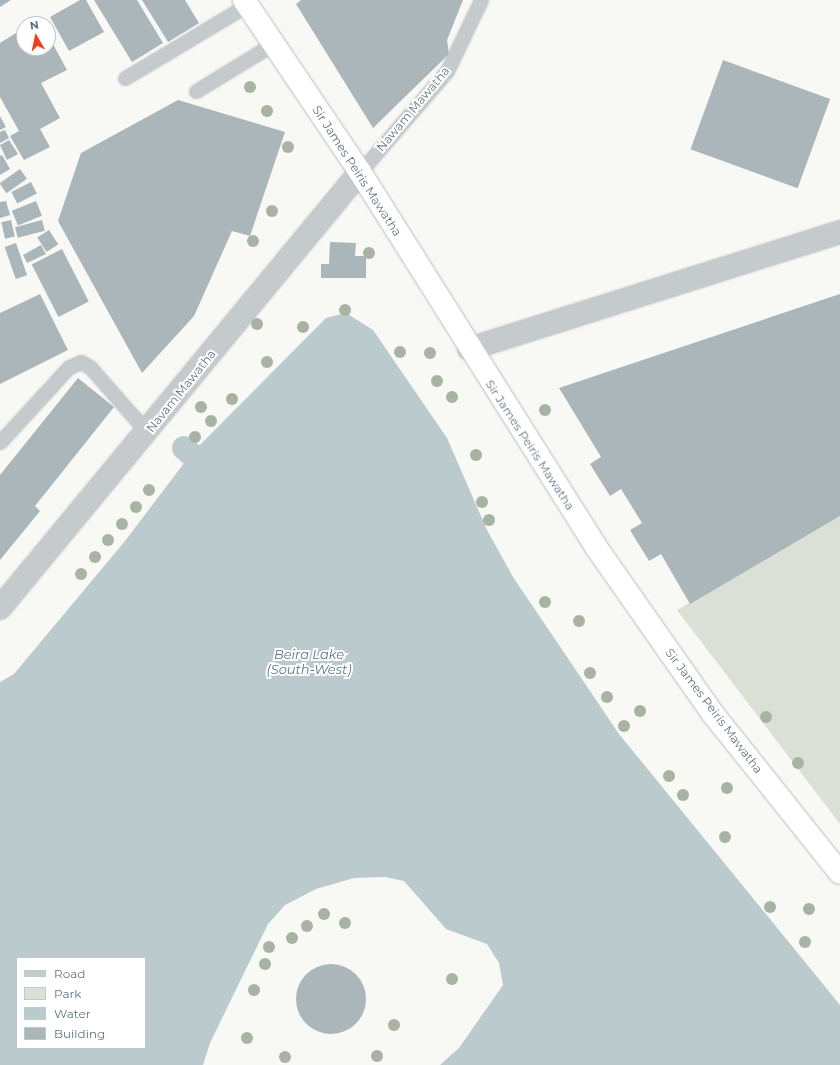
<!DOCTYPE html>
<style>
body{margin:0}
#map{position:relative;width:840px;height:1065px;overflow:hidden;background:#f8f8f5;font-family:Montserrat,sans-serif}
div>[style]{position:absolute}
.green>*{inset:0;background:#dae0d5}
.water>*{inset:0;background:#bbcacd}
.canal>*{height:24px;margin:-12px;padding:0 12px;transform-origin:12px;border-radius:12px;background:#bbcacd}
.building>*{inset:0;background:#abb6bb;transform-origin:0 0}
.round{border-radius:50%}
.roads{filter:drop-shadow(0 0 1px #b9bdc0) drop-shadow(0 0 1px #b9bdc0)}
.service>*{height:13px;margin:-6.5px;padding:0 6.5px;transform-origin:6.5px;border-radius:6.5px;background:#c5cacd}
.minor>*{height:22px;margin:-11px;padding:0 11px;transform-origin:11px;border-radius:11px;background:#c5cacd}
.trunk>*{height:22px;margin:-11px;padding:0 11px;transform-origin:11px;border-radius:11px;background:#fff}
.trees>*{width:12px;height:12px;margin:-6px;border-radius:50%;background:#a8b3a3}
span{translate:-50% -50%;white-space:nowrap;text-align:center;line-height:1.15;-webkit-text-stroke:4px #fff;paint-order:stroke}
.street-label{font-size:12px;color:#607683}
.water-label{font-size:13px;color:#5b767d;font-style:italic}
.legend{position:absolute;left:16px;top:957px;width:130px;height:92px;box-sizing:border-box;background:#fff;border:1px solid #bfc8cd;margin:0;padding:5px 7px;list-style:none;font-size:12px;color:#607683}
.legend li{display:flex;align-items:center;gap:8px;height:20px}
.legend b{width:20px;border:1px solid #bfc8cd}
.north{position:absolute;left:16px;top:16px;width:40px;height:40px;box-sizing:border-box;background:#fff;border:1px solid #bfc8cd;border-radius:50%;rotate:351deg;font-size:11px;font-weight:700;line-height:16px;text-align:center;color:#607683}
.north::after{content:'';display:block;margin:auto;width:14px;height:18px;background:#f43c19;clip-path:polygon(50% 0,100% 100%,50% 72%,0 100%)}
</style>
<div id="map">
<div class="green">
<div style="clip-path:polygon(840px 516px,840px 824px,677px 610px)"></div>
</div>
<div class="water">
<div style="clip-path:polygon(evenodd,346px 313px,373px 330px,447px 438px,487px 530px,513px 577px,619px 734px,840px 1005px,840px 1065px,440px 1065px,459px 1048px,503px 985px,499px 963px,487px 944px,446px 929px,404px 881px,385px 877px,354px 878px,316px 889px,285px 905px,268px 924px,210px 1043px,203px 1065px,0 1065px,0 682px,14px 674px,125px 541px,191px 454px,326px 318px,346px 313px,17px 958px,145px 958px,145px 1048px,17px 1048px,17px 958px)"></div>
</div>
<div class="canal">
<div style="left:184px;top:448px;width:9px;rotate:41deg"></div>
</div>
<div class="building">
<div style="clip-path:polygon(0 0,11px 0,0 7px)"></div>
<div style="clip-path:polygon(80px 0,86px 0,104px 32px,69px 51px,50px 17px)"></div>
<div style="clip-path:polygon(94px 0,137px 0,163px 43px,132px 62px)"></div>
<div style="clip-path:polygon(142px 0,185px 0,199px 23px,168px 42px)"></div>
<div style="clip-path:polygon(301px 0,463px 0,447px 40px,449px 54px,373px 128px,296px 4px)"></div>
<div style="clip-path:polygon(39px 19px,42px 24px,31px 24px)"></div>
<div style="clip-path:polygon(24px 28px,24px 48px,48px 48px,48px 35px,67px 70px,41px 83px,60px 118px,40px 129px,50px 147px,24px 160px,10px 136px,19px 131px,0 97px,0 43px)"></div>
<div style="left:723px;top:60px;width:114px;height:95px;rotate:20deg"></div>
<div style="clip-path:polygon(178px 100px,285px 132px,250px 236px,232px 231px,194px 316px,142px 373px,58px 221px,81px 153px)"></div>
<div style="clip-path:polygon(0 116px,6px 127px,0 130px)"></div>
<div style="clip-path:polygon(5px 130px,9px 138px,0 143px,0 132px)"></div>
<div style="clip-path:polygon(9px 140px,18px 154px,7px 160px,0 145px)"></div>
<div style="clip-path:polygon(2px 155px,10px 169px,0 175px,0 156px)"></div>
<div style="left:20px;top:169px;width:12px;height:25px;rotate:55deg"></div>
<div style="left:31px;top:182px;width:13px;height:22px;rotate:63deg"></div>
<div style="clip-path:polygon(6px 201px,10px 215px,0 218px,0 202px)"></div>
<div style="left:36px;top:201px;width:16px;height:26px;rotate:68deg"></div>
<div style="left:11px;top:220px;width:17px;height:10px;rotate:77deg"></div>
<div style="left:42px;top:220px;width:11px;height:28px;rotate:75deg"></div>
<div style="left:49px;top:230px;width:17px;height:14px;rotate:57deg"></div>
<div style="clip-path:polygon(330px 242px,356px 243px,355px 256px,366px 256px,366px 278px,321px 278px,321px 264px,329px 264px)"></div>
<div style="left:16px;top:243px;width:34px;height:12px;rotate:71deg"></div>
<div style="clip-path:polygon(41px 245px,46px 254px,27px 263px,23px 255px)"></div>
<div style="left:62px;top:249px;width:59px;height:34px;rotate:63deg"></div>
<div style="clip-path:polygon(40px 294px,68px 350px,0 384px,0 313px)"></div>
<div style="clip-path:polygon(840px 294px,840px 516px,690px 604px,661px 554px,649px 561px,630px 530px,642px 523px,621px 489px,610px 496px,590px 464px,601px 457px,559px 388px)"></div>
<div style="clip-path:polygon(78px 378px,114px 407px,35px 506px,40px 511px,0 560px,0 475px)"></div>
<div class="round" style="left:296px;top:964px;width:70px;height:70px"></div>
</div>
<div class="roads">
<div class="service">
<div style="left:125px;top:78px;width:142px;rotate:-30.9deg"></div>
<div style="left:196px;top:91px;width:90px;rotate:-31.4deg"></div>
<div style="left:360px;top:172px;width:133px;rotate:-49.3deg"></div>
<div style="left:447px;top:71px;width:79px;rotate:-64.4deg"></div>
<div style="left:0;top:442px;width:102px;rotate:-47.4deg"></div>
<div style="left:69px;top:367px;width:13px;rotate:-23deg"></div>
<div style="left:81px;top:362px;width:10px;rotate:29deg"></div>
<div style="left:90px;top:367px;width:86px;rotate:48.8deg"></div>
</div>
<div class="minor">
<div style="left:469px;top:349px;width:389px;rotate:-17.5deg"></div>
<div style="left:0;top:608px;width:565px;rotate:-50.45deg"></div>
</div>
<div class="trunk">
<div style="left:244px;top:0;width:207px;rotate:56deg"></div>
<div style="left:360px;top:172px;width:443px;rotate:57.8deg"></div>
<div style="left:596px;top:547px;width:204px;rotate:55deg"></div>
<div style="left:713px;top:714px;width:203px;rotate:51.4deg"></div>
</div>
</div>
<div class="trees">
<div style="left:250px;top:87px"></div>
<div style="left:267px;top:111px"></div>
<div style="left:288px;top:147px"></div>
<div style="left:272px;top:211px"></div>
<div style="left:253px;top:241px"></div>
<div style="left:369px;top:253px"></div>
<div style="left:345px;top:310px"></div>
<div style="left:257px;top:324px"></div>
<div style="left:303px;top:327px"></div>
<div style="left:400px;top:352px"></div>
<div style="left:430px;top:353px"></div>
<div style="left:267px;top:362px"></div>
<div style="left:437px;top:381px"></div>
<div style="left:452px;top:397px"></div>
<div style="left:232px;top:399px"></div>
<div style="left:201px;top:407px"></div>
<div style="left:545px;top:410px"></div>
<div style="left:211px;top:421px"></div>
<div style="left:195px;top:437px"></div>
<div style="left:476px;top:455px"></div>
<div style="left:149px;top:490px"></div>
<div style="left:482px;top:502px"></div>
<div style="left:136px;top:507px"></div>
<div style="left:489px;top:520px"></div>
<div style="left:122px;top:524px"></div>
<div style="left:108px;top:540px"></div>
<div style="left:95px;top:557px"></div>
<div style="left:81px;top:574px"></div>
<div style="left:545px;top:602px"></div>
<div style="left:579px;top:621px"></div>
<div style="left:590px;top:673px"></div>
<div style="left:607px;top:697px"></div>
<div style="left:640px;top:711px"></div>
<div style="left:766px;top:717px"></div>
<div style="left:624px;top:726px"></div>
<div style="left:798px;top:763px"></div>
<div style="left:669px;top:776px"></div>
<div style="left:727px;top:788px"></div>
<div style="left:683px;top:795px"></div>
<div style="left:725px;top:837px"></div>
<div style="left:770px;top:907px"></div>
<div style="left:809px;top:909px"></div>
<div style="left:324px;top:914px"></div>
<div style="left:345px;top:923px"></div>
<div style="left:307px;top:926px"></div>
<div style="left:292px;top:938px"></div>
<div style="left:805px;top:942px"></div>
<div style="left:269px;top:947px"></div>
<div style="left:265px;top:964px"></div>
<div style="left:452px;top:979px"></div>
<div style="left:254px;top:990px"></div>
<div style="left:394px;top:1025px"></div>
<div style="left:247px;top:1038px"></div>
<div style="left:377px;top:1056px"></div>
<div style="left:285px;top:1057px"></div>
</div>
<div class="street-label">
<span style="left:413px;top:109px;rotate:-50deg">Nawam Mawatha</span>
<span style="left:357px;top:171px;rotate:57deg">Sir James Peiris Mawatha</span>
<span style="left:181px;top:391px;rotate:-51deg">Navam Mawatha</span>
<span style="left:530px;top:445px;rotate:57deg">Sir James Peiris Mawatha</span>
<span style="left:714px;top:711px;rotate:53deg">Sir James Peiris Mawatha</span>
</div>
<div class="water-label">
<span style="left:309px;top:662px">Beira Lake<br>(South-West)</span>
</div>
<ul class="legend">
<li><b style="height:5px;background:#c5cacd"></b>Road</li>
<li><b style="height:11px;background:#dae0d5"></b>Park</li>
<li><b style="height:11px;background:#bbcacd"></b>Water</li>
<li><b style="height:11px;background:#abb6bb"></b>Building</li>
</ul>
<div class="north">N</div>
</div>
